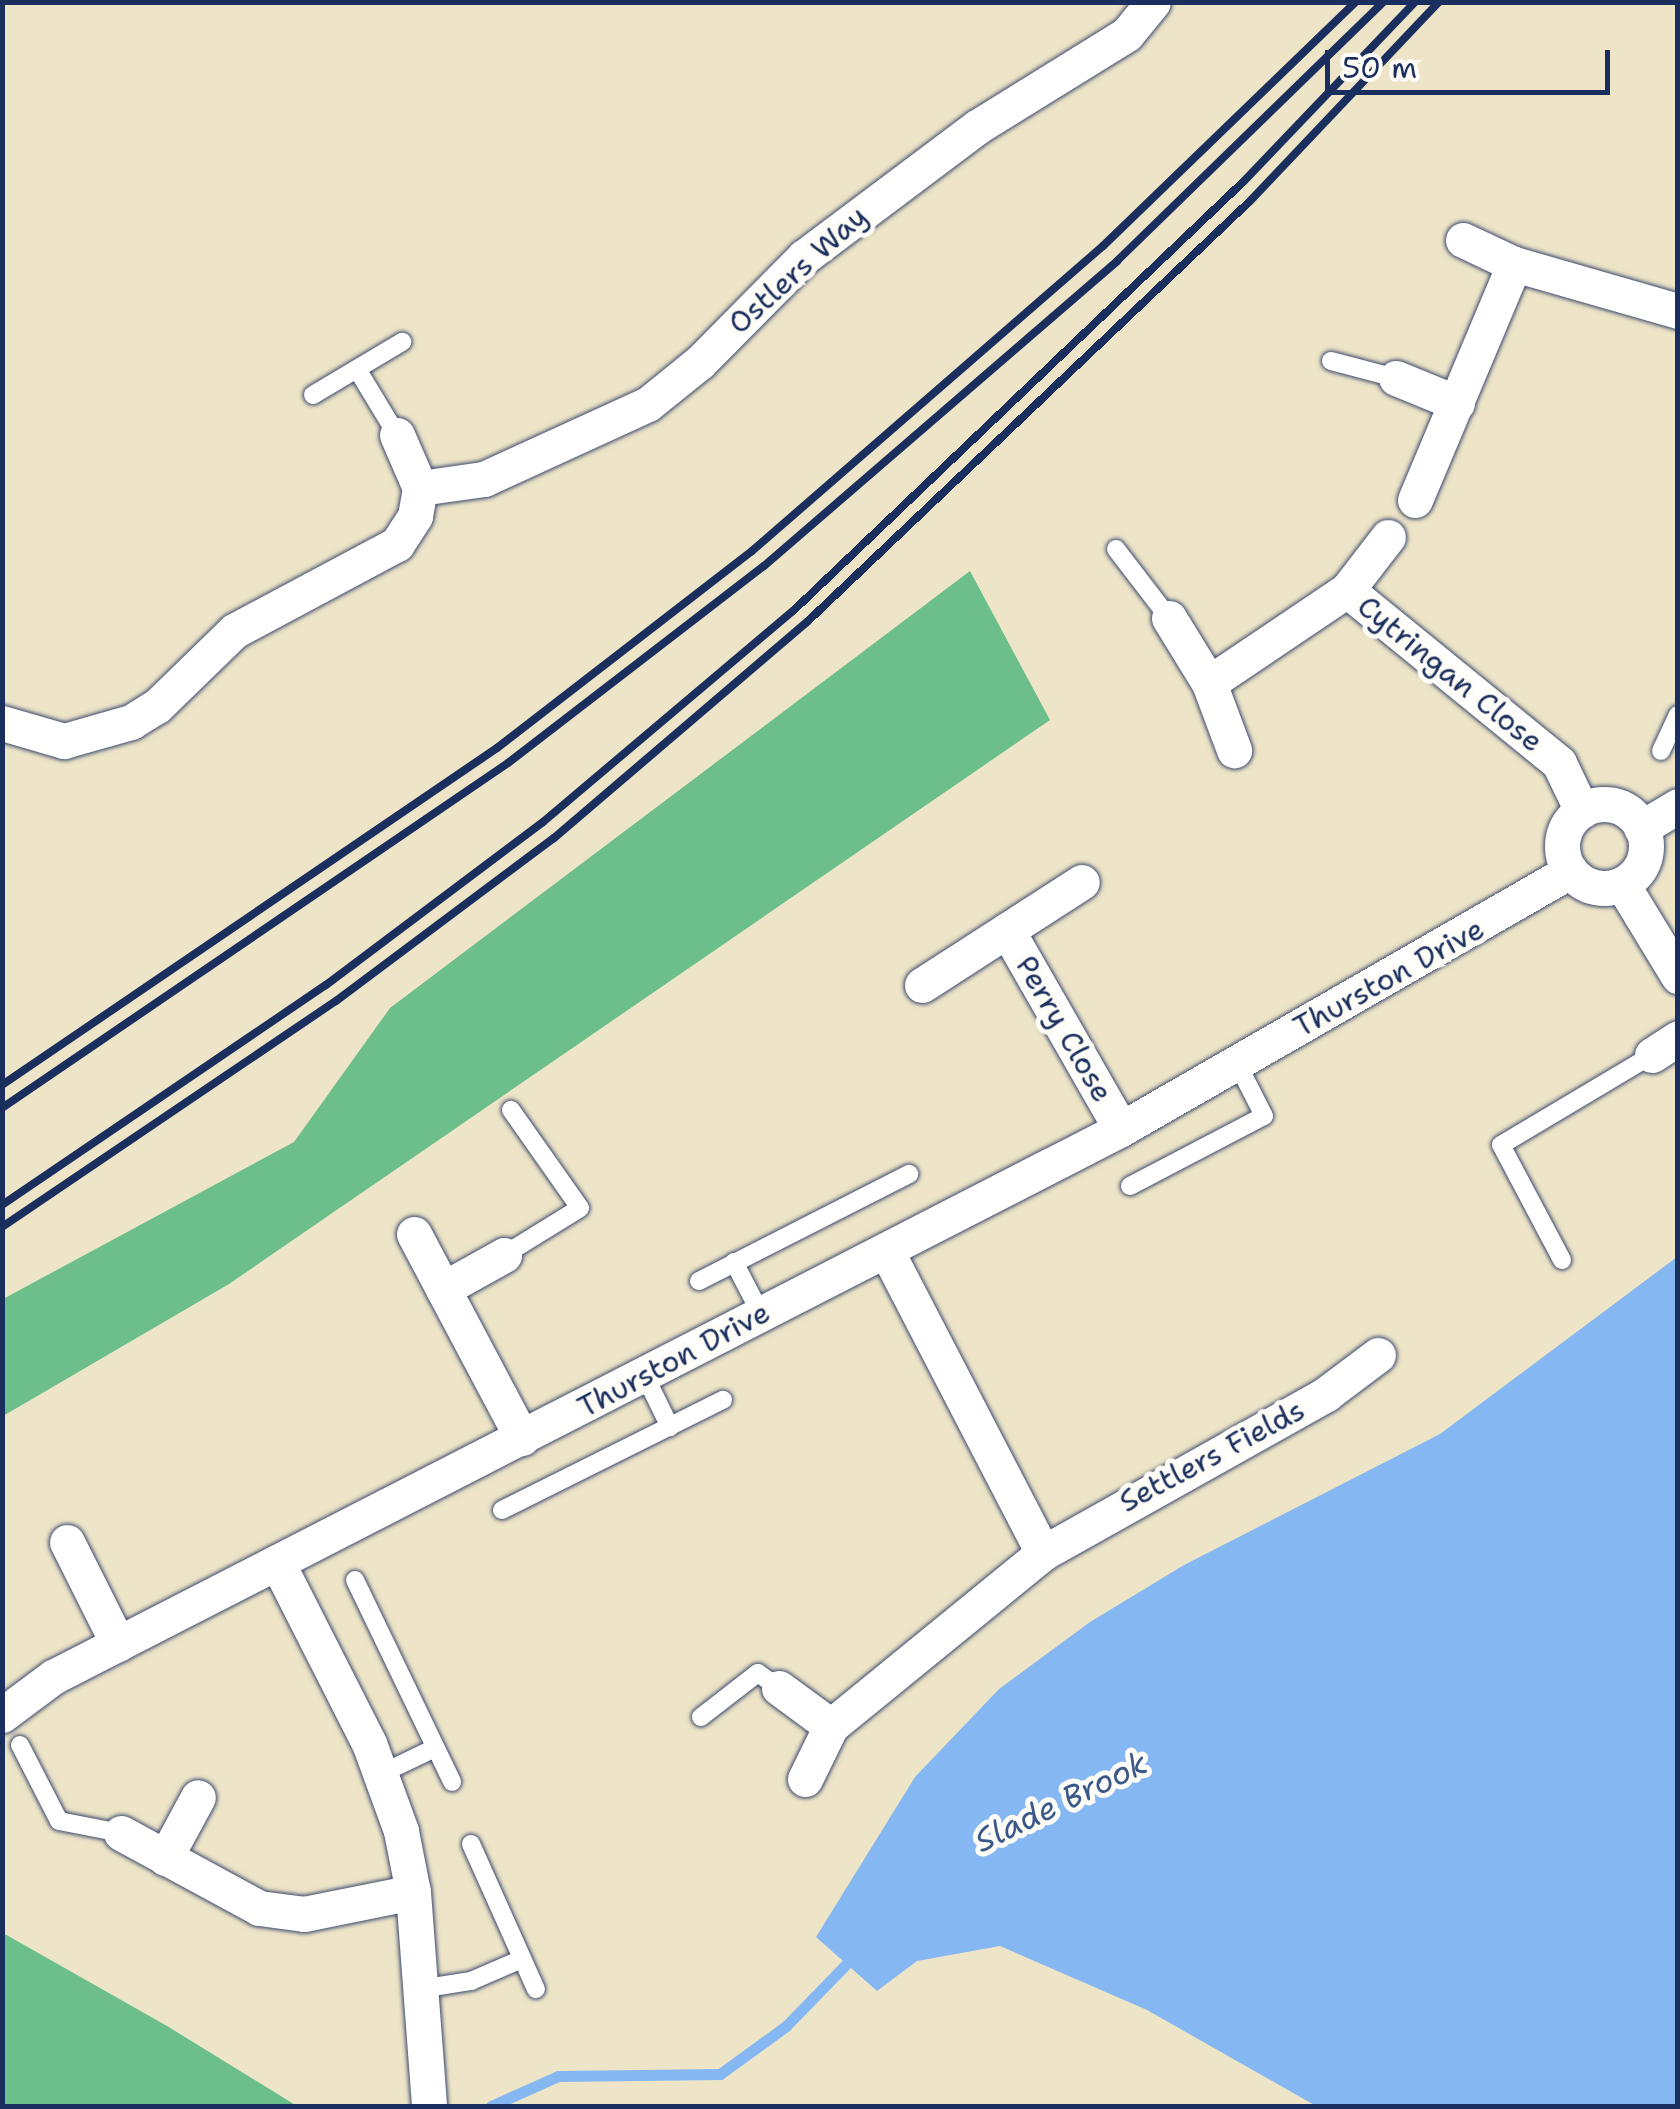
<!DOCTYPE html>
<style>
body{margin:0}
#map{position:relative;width:1680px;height:2109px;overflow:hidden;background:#eee5c8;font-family:"Shantell Sans",sans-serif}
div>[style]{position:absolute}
.forest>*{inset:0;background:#6cbe8b}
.water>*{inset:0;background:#85b8f2}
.stream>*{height:11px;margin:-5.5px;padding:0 5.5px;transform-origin:5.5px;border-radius:5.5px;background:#85b8f2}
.roads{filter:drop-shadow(0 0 2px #3b4a6e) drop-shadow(0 0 2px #3b4a6e)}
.lane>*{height:18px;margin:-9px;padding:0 9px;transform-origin:9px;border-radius:9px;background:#fff}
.street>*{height:35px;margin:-17.5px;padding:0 17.5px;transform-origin:17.5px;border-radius:17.5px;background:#fff}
.street>.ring{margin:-17.5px;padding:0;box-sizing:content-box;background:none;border:35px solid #fff;border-radius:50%}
.rail>*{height:8px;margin:-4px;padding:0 4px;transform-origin:4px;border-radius:4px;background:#1b2f5e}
span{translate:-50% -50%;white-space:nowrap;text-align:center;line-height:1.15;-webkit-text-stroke:10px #fdfcf7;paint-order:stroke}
.street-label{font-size:30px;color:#1b2f5e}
.water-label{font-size:32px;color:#3b588a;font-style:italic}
.frame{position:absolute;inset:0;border:5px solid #1b2f5e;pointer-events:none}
.scale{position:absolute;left:1325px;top:50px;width:285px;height:45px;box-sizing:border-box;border:5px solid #1b2f5e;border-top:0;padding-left:12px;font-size:30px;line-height:35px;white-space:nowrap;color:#1b2f5e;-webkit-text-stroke:8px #fdfcf7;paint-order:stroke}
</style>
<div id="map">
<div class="forest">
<div style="clip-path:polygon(970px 571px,1050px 720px,229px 1284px,3px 1416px,3px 1299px,294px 1142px,390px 1008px)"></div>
<div style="clip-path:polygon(3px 1933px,167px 2026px,297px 2106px,3px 2106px)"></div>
</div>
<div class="water">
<div style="clip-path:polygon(1677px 1257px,1677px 2106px,1316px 2106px,1147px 2010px,1000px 1946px,917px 1961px,877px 1991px,816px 1937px,915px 1777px,999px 1689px,1090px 1622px,1184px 1565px,1440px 1434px)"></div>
</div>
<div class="stream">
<div style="left:491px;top:2106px;width:73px;rotate:-24.1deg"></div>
<div style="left:558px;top:2076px;width:162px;rotate:-0.7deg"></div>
<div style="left:720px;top:2074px;width:82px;rotate:-36deg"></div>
<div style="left:786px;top:2026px;width:99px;rotate:-45.8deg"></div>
</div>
<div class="roads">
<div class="lane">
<div style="left:1331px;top:361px;width:67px;rotate:14.7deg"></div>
<div style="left:357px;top:369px;width:77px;rotate:58.8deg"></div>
<div style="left:313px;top:395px;width:104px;rotate:-30.8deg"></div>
<div style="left:1116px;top:549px;width:87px;rotate:52.5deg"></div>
<div style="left:1661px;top:751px;width:40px;rotate:-65deg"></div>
<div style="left:1130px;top:1186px;width:151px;rotate:-27.6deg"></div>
<div style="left:1264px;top:1116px;width:59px;rotate:-117deg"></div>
<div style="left:504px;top:1255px;width:89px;rotate:-31.7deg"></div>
<div style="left:580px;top:1208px;width:120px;rotate:-125.1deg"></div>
<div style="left:1562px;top:1260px;width:130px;rotate:-117.9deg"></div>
<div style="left:1501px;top:1145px;width:176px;rotate:-30.8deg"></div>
<div style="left:734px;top:1262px;width:59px;rotate:62.6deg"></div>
<div style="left:699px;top:1281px;width:236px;rotate:-27deg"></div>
<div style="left:645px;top:1376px;width:57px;rotate:63.9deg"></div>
<div style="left:502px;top:1510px;width:247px;rotate:-26.5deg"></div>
<div style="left:355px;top:1580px;width:224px;rotate:64.3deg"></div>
<div style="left:701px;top:1717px;width:72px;rotate:-37.7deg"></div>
<div style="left:758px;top:1673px;width:26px;rotate:36deg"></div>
<div style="left:20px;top:1745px;width:85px;rotate:62.8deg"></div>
<div style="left:59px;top:1821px;width:63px;rotate:11deg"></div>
<div style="left:381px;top:1774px;width:60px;rotate:-25.7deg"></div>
<div style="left:471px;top:1844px;width:159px;rotate:65.9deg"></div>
<div style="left:420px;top:1989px;width:52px;rotate:-8.9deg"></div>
<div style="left:471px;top:1981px;width:56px;rotate:-23.3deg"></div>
</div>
<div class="street">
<div style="left:1463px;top:240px;width:56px;rotate:25.2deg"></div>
<div style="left:1396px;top:378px;width:66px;rotate:22.3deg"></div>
<div style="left:397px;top:435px;width:58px;rotate:66.5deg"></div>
<div style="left:1415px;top:500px;width:256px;rotate:-67.2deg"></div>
<div style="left:1514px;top:264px;width:171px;rotate:16deg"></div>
<div style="left:1347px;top:590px;width:274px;rotate:39.2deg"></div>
<div style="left:1559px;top:763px;width:53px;rotate:64.4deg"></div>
<div style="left:1169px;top:618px;width:76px;rotate:58.4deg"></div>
<div style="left:1209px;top:683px;width:72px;rotate:69.5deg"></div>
<div style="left:1209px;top:683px;width:166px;rotate:-34deg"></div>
<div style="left:1347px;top:590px;width:67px;rotate:-52.3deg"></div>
<div style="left:2px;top:723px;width:65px;rotate:16.2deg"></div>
<div style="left:64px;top:741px;width:70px;rotate:-15.8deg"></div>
<div style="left:131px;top:722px;width:31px;rotate:-32deg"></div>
<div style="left:157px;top:706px;width:107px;rotate:-44.2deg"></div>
<div style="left:234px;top:631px;width:185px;rotate:-28.1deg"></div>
<div style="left:397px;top:544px;width:33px;rotate:-57deg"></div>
<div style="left:415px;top:516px;width:28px;rotate:-80deg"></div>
<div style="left:420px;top:488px;width:65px;rotate:-8deg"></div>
<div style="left:484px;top:479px;width:180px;rotate:-24.6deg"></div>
<div style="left:648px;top:404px;width:67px;rotate:-38.9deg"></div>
<div style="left:700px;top:362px;width:148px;rotate:-45.3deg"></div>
<div style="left:804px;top:257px;width:216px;rotate:-36.9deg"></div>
<div style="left:977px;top:127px;width:176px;rotate:-31.8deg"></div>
<div style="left:1127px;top:34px;width:41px;rotate:-50.9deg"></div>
<div class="ring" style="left:1562px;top:804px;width:49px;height:49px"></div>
<div style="left:1641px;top:828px;width:43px;rotate:-30.7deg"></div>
<div style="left:1622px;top:884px;width:108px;rotate:58.7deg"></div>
<div style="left:1007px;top:930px;width:229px;rotate:60.2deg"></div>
<div style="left:922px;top:985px;width:190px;rotate:-32.8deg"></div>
<div style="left:1652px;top:1055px;width:31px;rotate:-33deg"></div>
<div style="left:414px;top:1234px;width:231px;rotate:62.1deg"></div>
<div style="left:886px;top:1250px;width:341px;rotate:62.6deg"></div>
<div style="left:443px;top:1289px;width:70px;rotate:-29.1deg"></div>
<div style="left:67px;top:1542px;width:114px;rotate:63.4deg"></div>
<div style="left:277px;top:1562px;width:203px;rotate:63.1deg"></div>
<div style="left:369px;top:1743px;width:94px;rotate:70deg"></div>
<div style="left:401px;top:1831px;width:62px;rotate:78.9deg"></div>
<div style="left:413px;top:1892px;width:215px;rotate:85.7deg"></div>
<div style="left:779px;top:1688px;width:64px;rotate:36.2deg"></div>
<div style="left:2px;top:1715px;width:64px;rotate:-36.7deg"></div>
<div style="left:53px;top:1677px;width:1200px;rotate:-27.16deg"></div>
<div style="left:1121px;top:1129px;width:518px;rotate:-29.88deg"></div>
<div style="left:805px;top:1779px;width:59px;rotate:-63.9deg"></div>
<div style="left:831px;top:1726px;width:274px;rotate:-39.2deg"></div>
<div style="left:1043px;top:1553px;width:325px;rotate:-29.3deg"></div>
<div style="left:1326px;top:1394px;width:65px;rotate:-36.9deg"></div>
<div style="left:121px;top:1833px;width:157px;rotate:28.5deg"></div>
<div style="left:259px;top:1908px;width:45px;rotate:7.6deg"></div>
<div style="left:304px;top:1914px;width:111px;rotate:-11.4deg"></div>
<div style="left:165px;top:1858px;width:69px;rotate:-61.6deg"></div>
</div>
</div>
<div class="rail">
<div style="left:2px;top:1085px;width:599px;rotate:-34.25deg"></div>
<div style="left:497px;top:748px;width:322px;rotate:-37.7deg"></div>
<div style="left:752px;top:551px;width:465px;rotate:-41deg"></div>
<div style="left:1103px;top:246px;width:351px;rotate:-44deg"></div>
<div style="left:2px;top:1108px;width:612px;rotate:-34.29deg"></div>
<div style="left:508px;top:763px;width:323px;rotate:-37.6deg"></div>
<div style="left:764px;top:566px;width:467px;rotate:-40.8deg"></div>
<div style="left:1117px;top:261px;width:371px;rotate:-44.2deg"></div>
<div style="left:2px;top:1205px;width:392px;rotate:-34.2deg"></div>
<div style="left:326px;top:985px;width:271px;rotate:-36.9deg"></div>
<div style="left:543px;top:822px;width:327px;rotate:-40.2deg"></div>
<div style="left:793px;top:611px;width:623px;rotate:-43.63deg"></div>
<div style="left:1244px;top:181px;width:248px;rotate:-46.3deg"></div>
<div style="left:2px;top:1227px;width:403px;rotate:-34.1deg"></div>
<div style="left:336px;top:1001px;width:272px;rotate:-36.8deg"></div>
<div style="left:554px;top:838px;width:333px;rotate:-40.5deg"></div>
<div style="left:807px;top:622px;width:611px;rotate:-43.54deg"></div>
<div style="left:1250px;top:201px;width:274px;rotate:-46.5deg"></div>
</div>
<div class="street-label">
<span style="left:798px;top:270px;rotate:-42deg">Ostlers Way</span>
<span style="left:1450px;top:674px;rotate:39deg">Cytringan Close</span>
<span style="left:1389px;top:978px;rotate:-29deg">Thurston Drive</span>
<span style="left:1064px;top:1029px;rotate:60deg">Perry Close</span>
<span style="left:674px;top:1360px;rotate:-28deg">Thurston Drive</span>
<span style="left:1212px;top:1456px;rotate:-28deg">Settlers Fields</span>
</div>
<div class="water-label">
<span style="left:1061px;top:1802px;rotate:-26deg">Slade Brook</span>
</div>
<div class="frame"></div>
<div class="scale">50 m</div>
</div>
